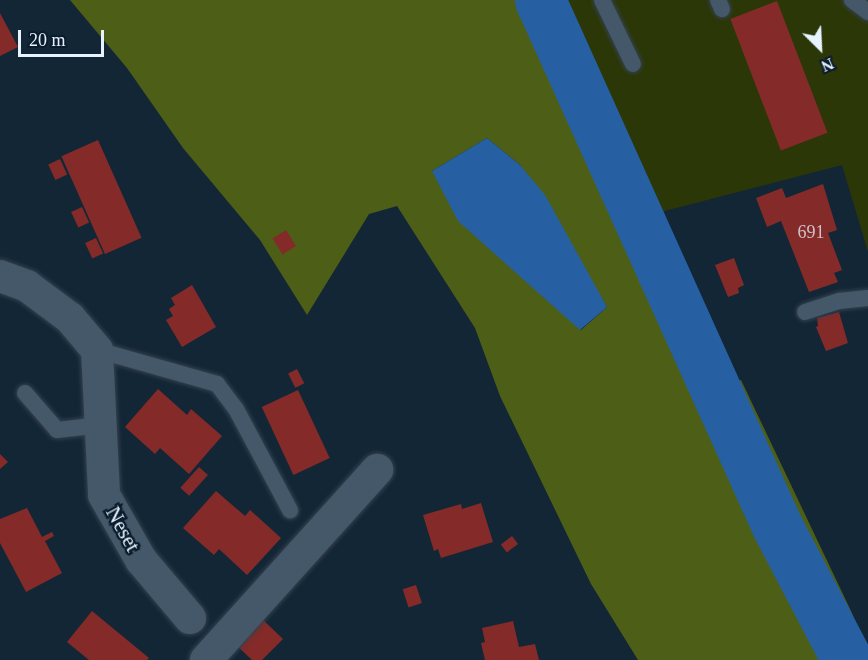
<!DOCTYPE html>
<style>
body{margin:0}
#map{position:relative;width:868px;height:660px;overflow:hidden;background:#132636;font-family:"Times New Roman",serif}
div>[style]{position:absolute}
.green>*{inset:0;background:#2b3706}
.forest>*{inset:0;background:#4d5f16}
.water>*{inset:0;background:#2660a3}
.river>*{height:51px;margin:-25.5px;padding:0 25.5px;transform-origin:25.5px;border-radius:25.5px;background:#2660a3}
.building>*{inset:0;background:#842b29;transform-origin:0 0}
.roads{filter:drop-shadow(0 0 2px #34414e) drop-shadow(0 0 2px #34414e)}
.lane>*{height:16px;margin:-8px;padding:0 8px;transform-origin:8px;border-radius:8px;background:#44586a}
.street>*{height:32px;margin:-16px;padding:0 16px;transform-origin:16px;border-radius:16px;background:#44586a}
span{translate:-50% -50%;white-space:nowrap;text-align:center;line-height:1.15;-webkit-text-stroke:5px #0a1c2c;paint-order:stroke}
.number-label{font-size:18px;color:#cec1c9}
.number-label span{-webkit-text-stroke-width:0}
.street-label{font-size:21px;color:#e7f3fe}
.north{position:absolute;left:790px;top:18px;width:60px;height:60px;-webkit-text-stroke:4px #0a1c2c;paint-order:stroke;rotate:156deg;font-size:16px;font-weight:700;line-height:24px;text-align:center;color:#e7f3fe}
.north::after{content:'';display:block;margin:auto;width:21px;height:27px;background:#e7f3fe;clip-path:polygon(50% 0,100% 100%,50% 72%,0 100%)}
.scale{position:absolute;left:18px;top:30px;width:86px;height:27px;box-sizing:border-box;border:3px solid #e7f3fe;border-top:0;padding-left:8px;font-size:18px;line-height:21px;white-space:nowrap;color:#e7f3fe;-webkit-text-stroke:4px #0a1c2c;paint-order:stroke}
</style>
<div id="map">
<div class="green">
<div style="clip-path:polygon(557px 0,868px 0,868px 252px,842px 165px,653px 214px)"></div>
</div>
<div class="forest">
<div style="clip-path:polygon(evenodd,70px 0,541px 0,630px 248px,704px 392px,741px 380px,851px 611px,868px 653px,868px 660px,638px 660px,591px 584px,500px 396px,475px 328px,397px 206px,369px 214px,307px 315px,260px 240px,183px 148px,127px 68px,70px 0,487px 138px,520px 165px,607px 307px,581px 330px,432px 171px,487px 138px)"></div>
</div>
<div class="water">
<div style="clip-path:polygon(487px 138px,520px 165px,545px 195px,607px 307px,580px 330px,458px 221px,432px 171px)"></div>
</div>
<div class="river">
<div style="left:540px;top:0;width:577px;rotate:65.75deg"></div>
<div style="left:777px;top:526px;width:151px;rotate:62.4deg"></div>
</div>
<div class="building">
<div style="left:777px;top:1px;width:141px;height:50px;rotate:69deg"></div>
<div style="clip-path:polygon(0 13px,18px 47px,0 56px)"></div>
<div style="left:98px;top:140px;width:107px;height:40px;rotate:66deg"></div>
<div style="left:60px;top:159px;width:17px;height:13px;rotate:65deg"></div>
<div style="clip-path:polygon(823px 184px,837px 230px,828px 233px,842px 270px,834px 273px,838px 282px,809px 292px,781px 221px,767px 227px,756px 198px,782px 188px,786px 198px)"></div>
<div style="left:82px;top:207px;width:17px;height:12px;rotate:65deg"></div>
<div style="left:286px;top:230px;width:19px;height:16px;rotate:58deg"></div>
<div style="left:96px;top:238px;width:17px;height:12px;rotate:65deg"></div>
<div style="clip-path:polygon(734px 258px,744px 285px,738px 288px,739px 293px,728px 297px,715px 265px)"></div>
<div style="clip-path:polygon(192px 285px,216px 327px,182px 347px,166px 320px,173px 316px,169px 309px,175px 305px,171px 298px)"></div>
<div style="clip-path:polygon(839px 312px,848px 343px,826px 351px,816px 327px,818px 326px,817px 318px)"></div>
<div style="left:297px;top:369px;width:16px;height:10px;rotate:63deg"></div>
<div style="clip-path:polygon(158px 389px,187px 415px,191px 409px,222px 436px,189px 474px,160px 448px,155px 454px,125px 427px)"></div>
<div style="left:298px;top:390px;width:75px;height:40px;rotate:65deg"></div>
<div style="clip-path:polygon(0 454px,8px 462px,0 469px)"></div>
<div style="left:199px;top:467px;width:12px;height:28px;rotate:42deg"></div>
<div style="clip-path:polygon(216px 491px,245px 516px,250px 510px,281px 538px,247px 575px,219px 549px,214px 555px,183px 528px)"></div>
<div style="clip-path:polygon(481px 503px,493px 542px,441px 558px,438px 549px,434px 551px,423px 515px,461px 504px,462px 509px)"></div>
<div style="clip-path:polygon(27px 508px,42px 537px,52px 532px,54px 536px,45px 541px,62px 573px,26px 592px,0 543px,0 519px)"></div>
<div style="left:512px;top:536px;width:10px;height:14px;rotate:53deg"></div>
<div style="left:416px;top:585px;width:19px;height:14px;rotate:72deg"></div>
<div style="clip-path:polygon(92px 611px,149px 658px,147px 660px,89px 660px,67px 642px)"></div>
<div style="clip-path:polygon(260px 617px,283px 639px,262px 660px,252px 660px,234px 643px)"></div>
<div style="clip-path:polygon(513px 621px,519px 647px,535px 644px,539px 660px,485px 660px,481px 643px,485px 642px,482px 628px)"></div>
</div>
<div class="roads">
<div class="lane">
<div style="left:602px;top:0;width:71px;rotate:64.2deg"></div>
<div style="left:718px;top:0;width:10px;rotate:66deg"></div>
<div style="left:852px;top:0;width:20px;rotate:37deg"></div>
<div style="left:805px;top:312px;width:36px;rotate:-18deg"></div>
<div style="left:839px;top:301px;width:29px;rotate:-6deg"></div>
<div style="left:97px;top:350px;width:125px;rotate:15.8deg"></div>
<div style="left:217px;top:384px;width:31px;rotate:53deg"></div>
<div style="left:236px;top:409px;width:115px;rotate:61.9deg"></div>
<div style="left:25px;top:393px;width:49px;rotate:49.1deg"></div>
<div style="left:57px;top:430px;width:44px;rotate:-6.5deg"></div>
</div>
<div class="street">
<div style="left:0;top:276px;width:29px;rotate:20deg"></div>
<div style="left:27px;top:286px;width:54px;rotate:36.7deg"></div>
<div style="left:70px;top:318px;width:42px;rotate:49.8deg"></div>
<div style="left:97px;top:350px;width:145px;rotate:87.2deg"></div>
<div style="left:104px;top:495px;width:75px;rotate:60.4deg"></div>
<div style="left:141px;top:560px;width:76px;rotate:49.8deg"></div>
<div style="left:206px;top:660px;width:256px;rotate:-48deg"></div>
</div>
</div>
<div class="number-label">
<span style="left:811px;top:232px">691</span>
</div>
<div class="street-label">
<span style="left:123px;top:529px;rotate:61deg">Neset</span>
</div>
<div class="north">N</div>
<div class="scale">20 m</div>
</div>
